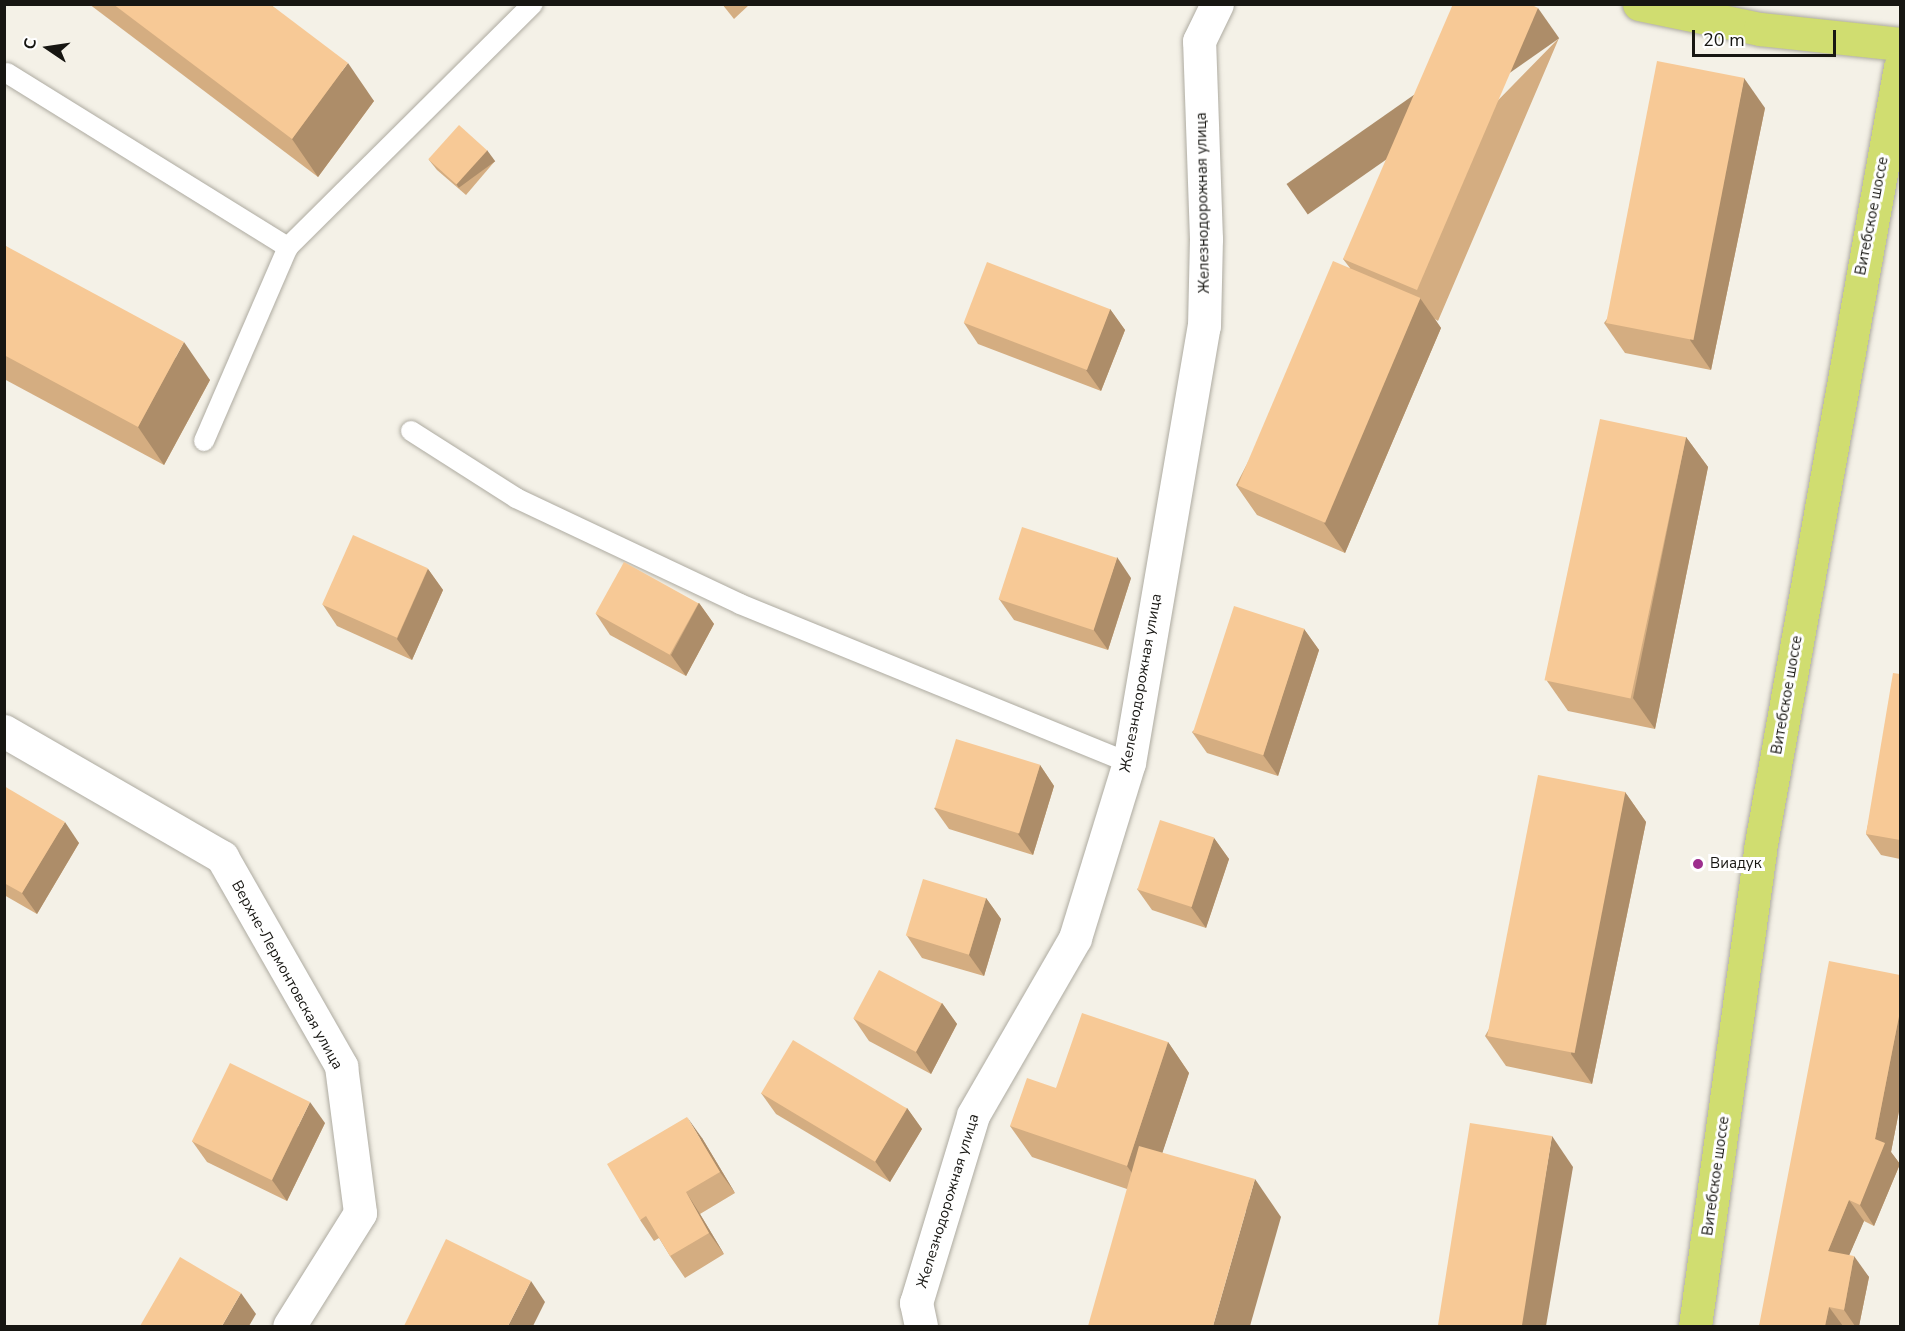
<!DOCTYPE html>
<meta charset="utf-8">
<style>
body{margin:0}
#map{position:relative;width:1905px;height:1331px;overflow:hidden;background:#f4f1e7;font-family:"Nunito Sans",sans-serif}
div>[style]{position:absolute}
.roads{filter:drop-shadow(0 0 2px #aeaba1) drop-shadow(0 0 2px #aeaba1)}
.service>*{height:20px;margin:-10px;padding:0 10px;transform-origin:10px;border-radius:10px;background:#fff}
.minor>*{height:33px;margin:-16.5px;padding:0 16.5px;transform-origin:16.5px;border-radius:16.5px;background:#fff}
.primary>*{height:33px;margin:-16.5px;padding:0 16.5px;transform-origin:16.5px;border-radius:16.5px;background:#d0dd70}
.wall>*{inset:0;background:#d4ad81}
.shaded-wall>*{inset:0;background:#ad8d69;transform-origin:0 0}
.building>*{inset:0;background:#f7c996;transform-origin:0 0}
.dots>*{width:16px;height:16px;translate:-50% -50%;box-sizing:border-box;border:3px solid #fff;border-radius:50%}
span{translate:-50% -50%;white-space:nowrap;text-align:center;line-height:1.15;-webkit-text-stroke:6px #fff;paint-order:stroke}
.street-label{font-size:15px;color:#171612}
.poi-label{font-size:15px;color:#171612}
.left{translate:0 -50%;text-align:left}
.frame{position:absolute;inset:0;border:6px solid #171612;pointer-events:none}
.north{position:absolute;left:18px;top:18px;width:60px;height:60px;-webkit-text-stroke:4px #fff;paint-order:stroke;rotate:283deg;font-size:16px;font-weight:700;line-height:24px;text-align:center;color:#171612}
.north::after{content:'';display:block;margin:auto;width:21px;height:27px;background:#171612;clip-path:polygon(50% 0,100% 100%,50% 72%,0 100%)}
.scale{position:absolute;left:1692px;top:30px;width:144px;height:27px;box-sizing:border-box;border:3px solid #171612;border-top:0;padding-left:8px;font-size:18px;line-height:21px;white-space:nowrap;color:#171612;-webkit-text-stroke:4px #fff;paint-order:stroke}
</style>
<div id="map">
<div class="roads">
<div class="service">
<div style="left:7px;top:73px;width:331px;rotate:31.8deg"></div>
<div style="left:411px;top:431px;width:125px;rotate:32.5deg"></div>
<div style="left:516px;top:498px;width:248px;rotate:25.3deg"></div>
<div style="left:740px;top:604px;width:420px;rotate:22.2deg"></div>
<div style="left:204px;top:441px;width:211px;rotate:-66.6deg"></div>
<div style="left:288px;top:247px;width:345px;rotate:-44.8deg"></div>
</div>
<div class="minor">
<div style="left:4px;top:731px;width:252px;rotate:30deg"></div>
<div style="left:222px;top:857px;width:241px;rotate:60.3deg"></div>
<div style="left:341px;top:1066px;width:148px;rotate:82.6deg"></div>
<div style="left:360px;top:1213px;width:133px;rotate:122.1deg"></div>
<div style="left:921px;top:1326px;width:24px;rotate:-102deg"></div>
<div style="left:916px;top:1303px;width:196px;rotate:-73.1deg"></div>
<div style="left:973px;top:1115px;width:204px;rotate:-60deg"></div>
<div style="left:1075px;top:938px;width:183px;rotate:-72.9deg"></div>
<div style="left:1129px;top:763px;width:443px;rotate:-80.3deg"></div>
<div style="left:1204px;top:326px;width:87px;rotate:-88.7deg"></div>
<div style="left:1206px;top:239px;width:198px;rotate:-92deg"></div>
<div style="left:1199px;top:41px;width:41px;rotate:-64.1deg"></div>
</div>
<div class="primary">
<div style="left:1639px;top:4px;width:124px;rotate:11.7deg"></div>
<div style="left:1760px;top:29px;width:141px;rotate:6.1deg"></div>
<div style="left:1695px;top:1326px;width:481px;rotate:-82.2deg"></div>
<div style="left:1760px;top:849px;width:794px;rotate:-79.85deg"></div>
</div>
</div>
<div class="wall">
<div style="clip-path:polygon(89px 4px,270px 4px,374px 101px,318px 177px)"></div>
<div style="clip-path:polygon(722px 4px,750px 4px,734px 19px)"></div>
<div style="clip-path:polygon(1559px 38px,1438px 321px,1435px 319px,1441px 328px,1345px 553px,1257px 515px,1236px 485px,1350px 268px,1343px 259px)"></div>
<div style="clip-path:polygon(1765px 108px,1711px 370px,1625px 353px,1604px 323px)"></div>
<div style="clip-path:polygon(429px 160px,495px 161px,466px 195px,437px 170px)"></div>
<div style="clip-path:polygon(4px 245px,210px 380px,164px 465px,4px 379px)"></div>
<div style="clip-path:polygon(1110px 309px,1125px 330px,1101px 391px,978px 344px,964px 323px)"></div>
<div style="clip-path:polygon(1686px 437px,1708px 467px,1655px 729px,1568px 711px,1547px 681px)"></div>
<div style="clip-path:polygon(428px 569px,443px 590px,412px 660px,337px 626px,323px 605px)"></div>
<div style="clip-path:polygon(1131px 578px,1108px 650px,1014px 620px,999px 599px)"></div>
<div style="clip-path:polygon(699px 603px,714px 624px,686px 676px,610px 635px,596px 614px)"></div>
<div style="clip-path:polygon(1304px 629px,1319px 650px,1278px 776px,1207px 753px,1192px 732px)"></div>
<div style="clip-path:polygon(1900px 674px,1900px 859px,1881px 855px,1866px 834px)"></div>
<div style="clip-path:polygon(1040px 765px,1054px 786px,1033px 855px,949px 829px,934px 808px)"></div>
<div style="clip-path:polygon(4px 786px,79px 843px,37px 914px,4px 895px)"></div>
<div style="clip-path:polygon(1625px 792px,1646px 822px,1592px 1084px,1506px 1066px,1485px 1036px)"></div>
<div style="clip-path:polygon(1214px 838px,1229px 859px,1206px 928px,1152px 910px,1137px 889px)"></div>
<div style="clip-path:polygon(986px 898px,1001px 919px,984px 976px,922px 958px,907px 936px)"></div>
<div style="clip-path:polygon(1900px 975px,1900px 1106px,1891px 1152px,1900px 1164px,1874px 1226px,1864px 1221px,1849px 1255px,1869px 1277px,1859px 1326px,1759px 1326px)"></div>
<div style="clip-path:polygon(942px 1003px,957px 1024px,931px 1074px,869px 1041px,854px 1019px)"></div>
<div style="clip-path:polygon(1168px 1042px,1189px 1073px,1162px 1153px,1281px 1217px,1127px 1189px,1032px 1157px,1010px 1126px,1056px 1088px)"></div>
<div style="clip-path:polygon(761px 1093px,907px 1108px,922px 1129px,890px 1182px,776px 1114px)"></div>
<div style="clip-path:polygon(325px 1123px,287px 1201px,207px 1162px,192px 1141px)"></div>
<div style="clip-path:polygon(702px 1138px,735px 1193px,700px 1214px,724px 1254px,685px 1278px,670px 1256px,659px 1238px,654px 1241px,640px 1220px)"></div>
</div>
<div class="shaded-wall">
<div style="left:1538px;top:8px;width:37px;height:307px;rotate:55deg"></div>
<div style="clip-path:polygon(348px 63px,374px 101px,318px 177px,292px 139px)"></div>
<div style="clip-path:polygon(1744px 78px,1765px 108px,1711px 370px,1690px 340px)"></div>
<div style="left:487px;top:150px;width:14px;height:45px;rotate:54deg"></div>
<div style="clip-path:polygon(1420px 298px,1441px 328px,1345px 553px,1324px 523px)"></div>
<div style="clip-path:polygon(1110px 309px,1125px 330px,1101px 391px,1086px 370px)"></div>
<div style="clip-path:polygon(184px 342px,210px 380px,164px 465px,138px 427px)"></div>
<div style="clip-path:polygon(1686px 437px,1708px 467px,1655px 729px,1633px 698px)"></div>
<div style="clip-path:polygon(1117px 557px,1131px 578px,1108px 650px,1093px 629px)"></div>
<div style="clip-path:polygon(428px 569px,443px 590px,412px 660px,397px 639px)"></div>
<div style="clip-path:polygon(699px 603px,714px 624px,686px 676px,671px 655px)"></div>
<div style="clip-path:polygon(1304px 629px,1319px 650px,1278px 776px,1263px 755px)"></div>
<div style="clip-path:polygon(1040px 765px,1054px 786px,1033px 855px,1018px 834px)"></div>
<div style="clip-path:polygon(1625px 792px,1646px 822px,1592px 1084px,1571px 1054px)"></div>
<div style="clip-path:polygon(65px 822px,79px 843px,37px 914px,22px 893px)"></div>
<div style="clip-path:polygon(1214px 838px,1229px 859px,1206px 928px,1191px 907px)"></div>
<div style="clip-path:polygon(986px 898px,1001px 919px,984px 976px,969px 955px)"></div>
<div style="clip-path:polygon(942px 1003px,957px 1024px,931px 1074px,916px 1052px)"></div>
<div style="clip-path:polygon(1900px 1011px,1900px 1106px,1891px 1152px,1900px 1164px,1874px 1226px,1860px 1205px,1875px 1139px)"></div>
<div style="clip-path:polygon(1168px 1042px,1189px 1073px,1148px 1196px,1127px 1166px)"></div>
<div style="clip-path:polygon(310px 1102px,325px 1123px,287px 1201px,272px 1180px)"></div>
<div style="clip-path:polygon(907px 1108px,922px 1129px,890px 1182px,875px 1161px)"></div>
<div style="clip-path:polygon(687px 1117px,702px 1138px,735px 1193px,720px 1172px)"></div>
<div style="clip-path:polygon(1552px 1136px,1573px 1167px,1546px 1326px,1520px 1326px)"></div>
<div style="clip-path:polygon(1255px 1179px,1281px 1217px,1250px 1326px,1213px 1326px)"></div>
<div style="clip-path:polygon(686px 1192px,700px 1214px,724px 1254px,709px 1233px)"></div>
<div style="clip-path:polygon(1849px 1200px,1864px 1221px,1842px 1272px,1828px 1251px)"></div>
<div style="clip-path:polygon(1854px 1256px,1869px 1277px,1859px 1326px,1855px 1326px,1844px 1310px)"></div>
<div style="clip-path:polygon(531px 1281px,545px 1302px,533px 1326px,508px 1326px)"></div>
<div style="clip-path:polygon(241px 1293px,256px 1314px,249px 1326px,222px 1326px)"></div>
<div style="clip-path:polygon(1829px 1307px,1843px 1326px,1825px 1326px)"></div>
</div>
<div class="building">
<div style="clip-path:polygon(113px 4px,270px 4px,348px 63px,292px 139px)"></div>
<div style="clip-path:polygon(1453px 4px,1530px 4px,1538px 8px,1417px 290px,1343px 259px)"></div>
<div style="left:1657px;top:61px;width:89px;height:267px;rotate:11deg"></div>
<div style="left:459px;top:125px;width:38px;height:46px;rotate:42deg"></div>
<div style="clip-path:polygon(4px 245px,184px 342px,138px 427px,4px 355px)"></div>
<div style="left:1333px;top:261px;width:95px;height:244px;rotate:23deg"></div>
<div style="left:987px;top:262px;width:132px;height:65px;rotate:21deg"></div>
<div style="left:1600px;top:419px;width:88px;height:267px;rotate:12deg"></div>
<div style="left:1022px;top:527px;width:100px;height:76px;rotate:18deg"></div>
<div style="left:353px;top:535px;width:82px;height:76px;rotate:24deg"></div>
<div style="left:624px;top:562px;width:85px;height:59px;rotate:29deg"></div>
<div style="left:1234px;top:606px;width:74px;height:133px;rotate:18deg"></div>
<div style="clip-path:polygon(1893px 673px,1900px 674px,1900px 840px,1866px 834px)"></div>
<div style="left:956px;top:739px;width:88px;height:72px;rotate:17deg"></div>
<div style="left:1538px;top:775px;width:89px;height:266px;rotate:11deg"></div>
<div style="clip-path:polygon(4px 786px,65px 822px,22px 893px,4px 883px)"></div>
<div style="left:1160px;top:820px;width:57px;height:73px;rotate:18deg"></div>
<div style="left:923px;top:879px;width:66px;height:59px;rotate:17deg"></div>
<div style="clip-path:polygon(1829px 961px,1900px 975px,1900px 1011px,1875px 1139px,1885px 1143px,1860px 1205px,1849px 1200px,1828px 1251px,1854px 1256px,1844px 1310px,1829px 1307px,1825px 1326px,1759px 1326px)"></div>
<div style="left:879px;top:970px;width:71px;height:55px;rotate:28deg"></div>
<div style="clip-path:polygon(1082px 1013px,1168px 1042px,1127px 1166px,1010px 1126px,1027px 1078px,1056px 1088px)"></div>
<div style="left:793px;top:1040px;width:133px;height:62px;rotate:31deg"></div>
<div style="left:230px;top:1063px;width:89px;height:87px;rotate:26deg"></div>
<div style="clip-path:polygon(687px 1117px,720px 1172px,686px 1192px,709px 1233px,670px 1256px,646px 1216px,640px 1220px,607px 1164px)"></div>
<div style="left:1470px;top:1123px;width:83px;height:206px;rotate:9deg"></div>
<div style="clip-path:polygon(1139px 1146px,1255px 1179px,1213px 1326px,1088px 1326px)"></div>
<div style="clip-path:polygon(446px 1239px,531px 1281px,508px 1326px,404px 1326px)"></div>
<div style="clip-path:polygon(180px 1257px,241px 1293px,222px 1326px,140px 1326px)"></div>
</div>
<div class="dots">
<div style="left:1698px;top:864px;background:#9d2e8d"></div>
</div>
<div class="street-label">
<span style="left:1203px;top:203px;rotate:-91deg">Железнодорожная улица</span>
<span style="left:1872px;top:216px;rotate:-79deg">Витебское шоссе</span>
<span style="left:1141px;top:683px;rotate:-80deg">Железнодорожная улица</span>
<span style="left:1787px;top:695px;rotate:-80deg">Витебское шоссе</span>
<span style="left:287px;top:975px;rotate:61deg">Верхне-Лермонтовская улица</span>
<span style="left:1716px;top:1176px;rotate:-82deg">Витебское шоссе</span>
<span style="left:948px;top:1201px;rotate:-73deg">Железнодорожная улица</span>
</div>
<div class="poi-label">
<span class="left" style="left:1710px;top:864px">Виадук</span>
</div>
<div class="frame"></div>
<div class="north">С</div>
<div class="scale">20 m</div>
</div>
